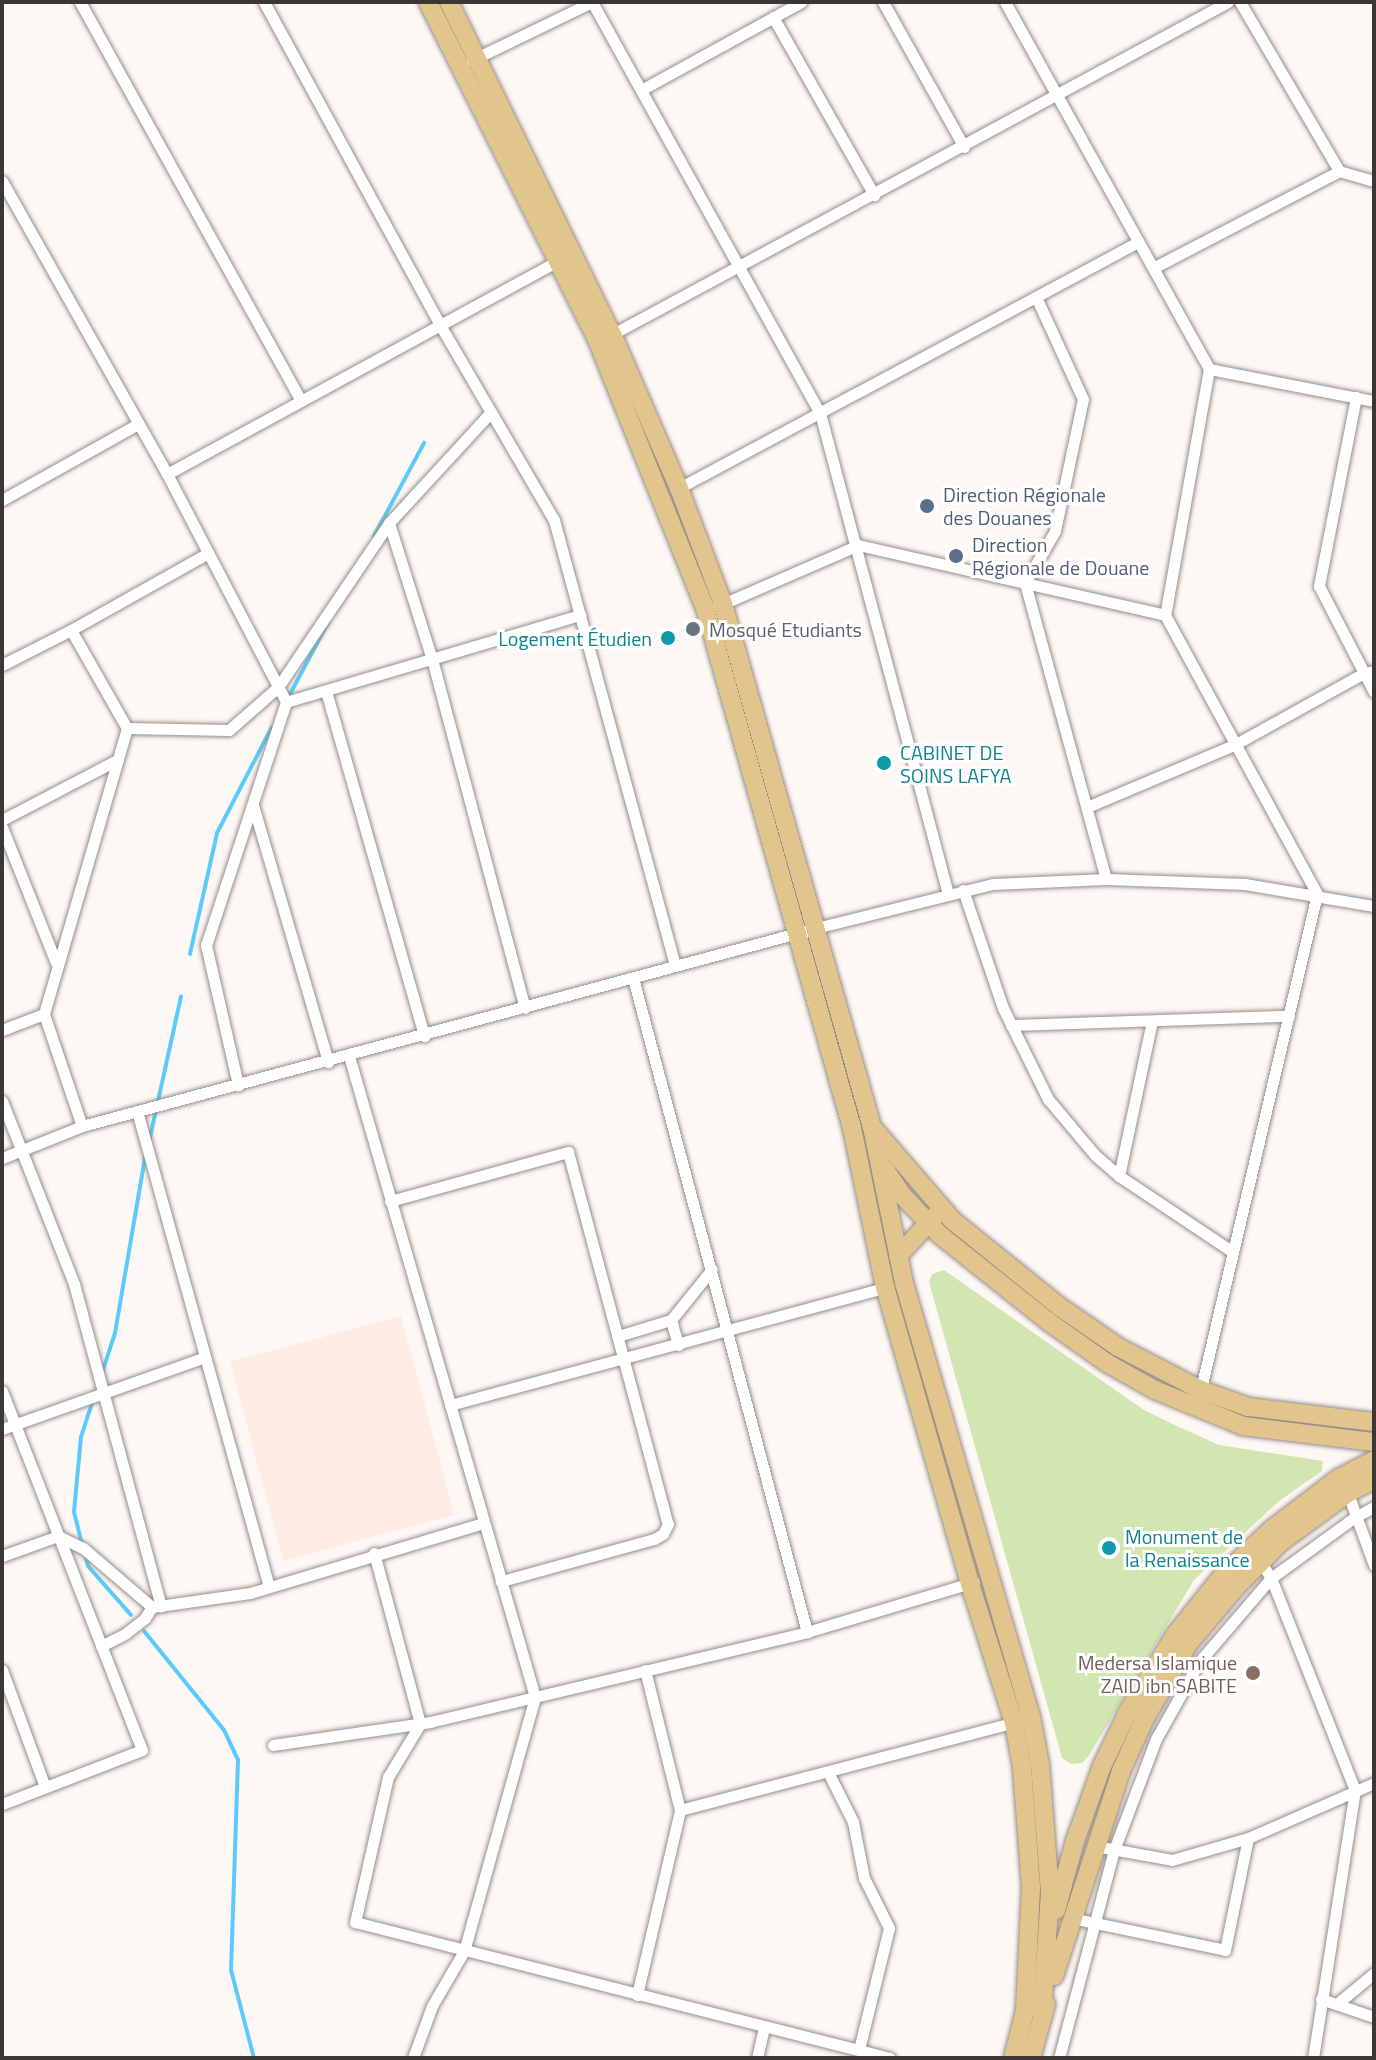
<!DOCTYPE html>
<meta charset="utf-8">
<style>
body{margin:0}
#map{position:relative;width:1376px;height:2060px;overflow:hidden;background:#fef8f5;font-family:"Titillium Web",sans-serif}
div>[style]{position:absolute}
.built>*{inset:0;background:#feebe3;transform-origin:0 0}
.green>*{inset:0;background:#d1e6b0}
.stream>*{height:4px;margin:-2px;padding:0 2px;transform-origin:2px;border-radius:2px;background:#5acbfc}
.roads{filter:drop-shadow(0 0 2px #968d88) drop-shadow(0 0 2px #968d88)}
.minor>*{height:11px;margin:-5.5px;padding:0 5.5px;transform-origin:5.5px;border-radius:5.5px;background:#fff}
.primary>*{height:18px;margin:-9px;padding:0 9px;transform-origin:9px;border-radius:9px;background:#e2c58c}
.dots>*{width:22px;height:22px;translate:-50% -50%;box-sizing:border-box;border:4px solid #fff;border-radius:50%}
span{translate:-50% -50%;white-space:nowrap;text-align:center;line-height:1.15;-webkit-text-stroke:6px #fff;paint-order:stroke}
.service-label{font-size:20px;color:#4e5e75}
.left{translate:0 -50%;text-align:left}
.worship-label{font-size:20px;color:#5b616d}
.culture-label{font-size:20px;color:#0d838f}
.right{translate:-100% -50%;text-align:right}
.education-label{font-size:20px;color:#785e54}
.frame{position:absolute;inset:0;border:4px solid #3b3735;pointer-events:none}
</style>
<div id="map">
<div class="built">
<div style="left:401px;top:1316px;width:206px;height:177px;rotate:75deg"></div>
</div>
<div class="green">
<div style="clip-path:polygon(944px 1270px,1144px 1410px,1179px 1427px,1219px 1445px,1323px 1461px,1322px 1471px,1278px 1502px,1194px 1580px,1088px 1757px,1082px 1763px,1071px 1764px,1062px 1758px,929px 1282px,932px 1274px)"></div>
</div>
<div class="stream">
<div style="left:374px;top:536px;width:106px;rotate:-61.7deg"></div>
<div style="left:288px;top:698px;width:87px;rotate:-62deg"></div>
<div style="left:190px;top:954px;width:124px;rotate:-77.4deg"></div>
<div style="left:217px;top:833px;width:119px;rotate:-62.6deg"></div>
<div style="left:149px;top:1142px;width:149px;rotate:-77.6deg"></div>
<div style="left:102px;top:1373px;width:42px;rotate:-72deg"></div>
<div style="left:115px;top:1333px;width:178px;rotate:-80.3deg"></div>
<div style="left:82px;top:1544px;width:33px;rotate:-104deg"></div>
<div style="left:74px;top:1512px;width:75px;rotate:-84.7deg"></div>
<div style="left:81px;top:1437px;width:39px;rotate:-72deg"></div>
<div style="left:85px;top:1553px;width:13px;rotate:77deg"></div>
<div style="left:88px;top:1566px;width:65px;rotate:48.7deg"></div>
<div style="left:144px;top:1631px;width:127px;rotate:51.1deg"></div>
<div style="left:224px;top:1730px;width:33px;rotate:65deg"></div>
<div style="left:238px;top:1760px;width:210px;rotate:91.9deg"></div>
<div style="left:231px;top:1970px;width:91px;rotate:75.4deg"></div>
</div>
<div class="roads">
<div class="minor">
<div style="left:80px;top:2px;width:456px;rotate:61deg"></div>
<div style="left:264px;top:2px;width:368px;rotate:61.4deg"></div>
<div style="left:440px;top:325px;width:226px;rotate:59.7deg"></div>
<div style="left:554px;top:520px;width:462px;rotate:74.8deg"></div>
<div style="left:592px;top:2px;width:470px;rotate:61deg"></div>
<div style="left:820px;top:413px;width:497px;rotate:75.1deg"></div>
<div style="left:883px;top:2px;width:166px;rotate:60.8deg"></div>
<div style="left:1005px;top:2px;width:420px;rotate:60.9deg"></div>
<div style="left:1209px;top:369px;width:250px;rotate:100.1deg"></div>
<div style="left:1165px;top:615px;width:318px;rotate:61.4deg"></div>
<div style="left:1317px;top:894px;width:513px;rotate:103.2deg"></div>
<div style="left:1240px;top:2px;width:196px;rotate:59.6deg"></div>
<div style="left:773px;top:17px;width:205px;rotate:60.4deg"></div>
<div style="left:472px;top:60px;width:133px;rotate:-25.8deg"></div>
<div style="left:641px;top:90px;width:183px;rotate:-28.8deg"></div>
<div style="left:2px;top:181px;width:336px;rotate:60.6deg"></div>
<div style="left:167px;top:474px;width:257px;rotate:62.4deg"></div>
<div style="left:286px;top:702px;width:256px;rotate:108.2deg"></div>
<div style="left:206px;top:945px;width:144px;rotate:77.1deg"></div>
<div style="left:1153px;top:268px;width:210px;rotate:-27.5deg"></div>
<div style="left:1339px;top:171px;width:36px;rotate:16deg"></div>
<div style="left:1036px;top:297px;width:112px;rotate:65.3deg"></div>
<div style="left:1083px;top:399px;width:135px;rotate:102deg"></div>
<div style="left:1055px;top:531px;width:60px;rotate:120deg"></div>
<div style="left:1025px;top:583px;width:307px;rotate:74.7deg"></div>
<div style="left:609px;top:336px;width:703px;rotate:-28.35deg"></div>
<div style="left:1209px;top:369px;width:168px;rotate:11deg"></div>
<div style="left:1356px;top:397px;width:193px;rotate:101.1deg"></div>
<div style="left:1319px;top:586px;width:119px;rotate:62.6deg"></div>
<div style="left:491px;top:412px;width:151px;rotate:132.6deg"></div>
<div style="left:389px;top:523px;width:143px;rotate:72.5deg"></div>
<div style="left:432px;top:659px;width:361px;rotate:75.1deg"></div>
<div style="left:167px;top:474px;width:447px;rotate:-28.6deg"></div>
<div style="left:679px;top:488px;width:521px;rotate:-28.19deg"></div>
<div style="left:2px;top:500px;width:156px;rotate:-29.2deg"></div>
<div style="left:718px;top:606px;width:153px;rotate:-23.5deg"></div>
<div style="left:858px;top:545px;width:315px;rotate:12.8deg"></div>
<div style="left:71px;top:630px;width:113px;rotate:60.3deg"></div>
<div style="left:127px;top:728px;width:298px;rotate:106.2deg"></div>
<div style="left:44px;top:1014px;width:118px;rotate:71.3deg"></div>
<div style="left:2px;top:665px;width:77px;rotate:-26.9deg"></div>
<div style="left:71px;top:630px;width:157px;rotate:-29.3deg"></div>
<div style="left:326px;top:691px;width:359px;rotate:74.1deg"></div>
<div style="left:286px;top:702px;width:307px;rotate:-16.5deg"></div>
<div style="left:127px;top:728px;width:102px;rotate:1.1deg"></div>
<div style="left:229px;top:730px;width:65px;rotate:-41.3deg"></div>
<div style="left:278px;top:687px;width:198px;rotate:-55.9deg"></div>
<div style="left:253px;top:805px;width:268px;rotate:73.7deg"></div>
<div style="left:1087px;top:807px;width:160px;rotate:-22.9deg"></div>
<div style="left:1234px;top:745px;width:149px;rotate:-29deg"></div>
<div style="left:1364px;top:673px;width:10px;rotate:-11deg"></div>
<div style="left:2px;top:820px;width:130px;rotate:-27.6deg"></div>
<div style="left:2px;top:827px;width:146px;rotate:68.3deg"></div>
<div style="left:963px;top:890px;width:125px;rotate:71.3deg"></div>
<div style="left:1003px;top:1008px;width:102px;rotate:63.7deg"></div>
<div style="left:1048px;top:1099px;width:73px;rotate:50deg"></div>
<div style="left:1095px;top:1155px;width:32px;rotate:41deg"></div>
<div style="left:1119px;top:1176px;width:137px;rotate:33.7deg"></div>
<div style="left:633px;top:978px;width:677px;rotate:75.1deg"></div>
<div style="left:1011px;top:1025px;width:278px;rotate:-1.9deg"></div>
<div style="left:2px;top:1030px;width:45px;rotate:-20.9deg"></div>
<div style="left:349px;top:1056px;width:667px;rotate:73.82deg"></div>
<div style="left:535px;top:1697px;width:264px;rotate:105.6deg"></div>
<div style="left:464px;top:1951px;width:64px;rotate:120.2deg"></div>
<div style="left:432px;top:2006px;width:55px;rotate:110.1deg"></div>
<div style="left:2px;top:1101px;width:197px;rotate:68.5deg"></div>
<div style="left:74px;top:1284px;width:334px;rotate:74.9deg"></div>
<div style="left:137px;top:1111px;width:493px;rotate:74.5deg"></div>
<div style="left:2px;top:1158px;width:86px;rotate:-21.8deg"></div>
<div style="left:82px;top:1126px;width:760px;rotate:-15.1deg"></div>
<div style="left:816px;top:928px;width:182px;rotate:-14deg"></div>
<div style="left:993px;top:884px;width:113px;rotate:-2.5deg"></div>
<div style="left:1106px;top:879px;width:139px;rotate:2.1deg"></div>
<div style="left:1245px;top:884px;width:131px;rotate:9.7deg"></div>
<div style="left:1119px;top:1176px;width:158px;rotate:-78deg"></div>
<div style="left:390px;top:1201px;width:185px;rotate:-15.4deg"></div>
<div style="left:568px;top:1152px;width:385px;rotate:75deg"></div>
<div style="left:668px;top:1524px;width:11px;rotate:117deg"></div>
<div style="left:663px;top:1534px;width:10px;rotate:151deg"></div>
<div style="left:654px;top:1539px;width:159px;rotate:164.6deg"></div>
<div style="left:671px;top:1320px;width:26px;rotate:74deg"></div>
<div style="left:618px;top:1336px;width:55px;rotate:-16.8deg"></div>
<div style="left:671px;top:1320px;width:65px;rotate:-51.2deg"></div>
<div style="left:2px;top:1391px;width:385px;rotate:68.7deg"></div>
<div style="left:142px;top:1750px;width:150px;rotate:158.9deg"></div>
<div style="left:450px;top:1405px;width:454px;rotate:-15.1deg"></div>
<div style="left:2px;top:1429px;width:215px;rotate:-19.5deg"></div>
<div style="left:1347px;top:1491px;width:79px;rotate:70deg"></div>
<div style="left:374px;top:1553px;width:177px;rotate:74.9deg"></div>
<div style="left:420px;top:1724px;width:62px;rotate:121.1deg"></div>
<div style="left:388px;top:1777px;width:149px;rotate:102.8deg"></div>
<div style="left:355px;top:1922px;width:552px;rotate:14.26deg"></div>
<div style="left:2px;top:1556px;width:59px;rotate:-19.7deg"></div>
<div style="left:58px;top:1536px;width:28px;rotate:26deg"></div>
<div style="left:83px;top:1548px;width:91px;rotate:40.5deg"></div>
<div style="left:152px;top:1607px;width:99px;rotate:-8.1deg"></div>
<div style="left:250px;top:1593px;width:244px;rotate:-16.7deg"></div>
<div style="left:1258px;top:1558px;width:24px;rotate:57deg"></div>
<div style="left:1271px;top:1578px;width:228px;rotate:68.4deg"></div>
<div style="left:1355px;top:1790px;width:271px;rotate:98.9deg"></div>
<div style="left:101px;top:1646px;width:28px;rotate:-27deg"></div>
<div style="left:126px;top:1633px;width:24px;rotate:-38deg"></div>
<div style="left:145px;top:1618px;width:13px;rotate:-58deg"></div>
<div style="left:2px;top:1670px;width:125px;rotate:69.8deg"></div>
<div style="left:645px;top:1670px;width:144px;rotate:76deg"></div>
<div style="left:273px;top:1745px;width:159px;rotate:-8.3deg"></div>
<div style="left:430px;top:1722px;width:388px;rotate:-13.4deg"></div>
<div style="left:807px;top:1632px;width:174px;rotate:-16.7deg"></div>
<div style="left:828px;top:1772px;width:56px;rotate:63.4deg"></div>
<div style="left:853px;top:1822px;width:57px;rotate:78.9deg"></div>
<div style="left:864px;top:1878px;width:56px;rotate:63.4deg"></div>
<div style="left:889px;top:1928px;width:125px;rotate:103.9deg"></div>
<div style="left:1095px;top:1846px;width:78px;rotate:10.3deg"></div>
<div style="left:1172px;top:1860px;width:79px;rotate:-16.1deg"></div>
<div style="left:1248px;top:1838px;width:137px;rotate:-23.6deg"></div>
<div style="left:1071px;top:1918px;width:157px;rotate:11.7deg"></div>
<div style="left:1225px;top:1950px;width:114px;rotate:-78.4deg"></div>
<div style="left:637px;top:1995px;width:190px;rotate:-76.9deg"></div>
<div style="left:680px;top:1810px;width:350px;rotate:-14.7deg"></div>
<div style="left:1321px;top:1999px;width:56px;rotate:18.8deg"></div>
<div style="left:1338px;top:2003px;width:47px;rotate:-39.8deg"></div>
<div style="left:757px;top:2058px;width:31px;rotate:-77deg"></div>
<div style="left:1059px;top:2058px;width:215px;rotate:-75.2deg"></div>
<div style="left:1114px;top:1850px;width:119px;rotate:-69.3deg"></div>
<div style="left:1156px;top:1739px;width:88px;rotate:-60.8deg"></div>
<div style="left:1199px;top:1662px;width:111px;rotate:-49.4deg"></div>
<div style="left:1271px;top:1578px;width:104px;rotate:-36deg"></div>
<div style="left:1355px;top:1517px;width:21px;rotate:-28deg"></div>
</div>
<div class="primary">
<div style="left:428px;top:2px;width:380px;rotate:63.4deg"></div>
<div style="left:598px;top:342px;width:290px;rotate:68.1deg"></div>
<div style="left:706px;top:611px;width:537px;rotate:74.23deg"></div>
<div style="left:852px;top:1128px;width:162px;rotate:78.3deg"></div>
<div style="left:885px;top:1287px;width:309px;rotate:74deg"></div>
<div style="left:970px;top:1584px;width:146px;rotate:72.4deg"></div>
<div style="left:1014px;top:1723px;width:45px;rotate:79.7deg"></div>
<div style="left:1022px;top:1767px;width:120px;rotate:85.7deg"></div>
<div style="left:1031px;top:1887px;width:122px;rotate:92.8deg"></div>
<div style="left:449px;top:2px;width:370px;rotate:63.9deg"></div>
<div style="left:612px;top:334px;width:168px;rotate:66.5deg"></div>
<div style="left:679px;top:488px;width:124px;rotate:69.2deg"></div>
<div style="left:723px;top:604px;width:544px;rotate:74.1deg"></div>
<div style="left:872px;top:1127px;width:159px;rotate:78.4deg"></div>
<div style="left:904px;top:1283px;width:452px;rotate:73.7deg"></div>
<div style="left:1031px;top:1717px;width:49px;rotate:79.4deg"></div>
<div style="left:1040px;top:1765px;width:128px;rotate:85.5deg"></div>
<div style="left:1050px;top:1893px;width:122px;rotate:93.8deg"></div>
<div style="left:873px;top:1128px;width:121px;rotate:49.3deg"></div>
<div style="left:952px;top:1220px;width:139px;rotate:38.9deg"></div>
<div style="left:1060px;top:1307px;width:70px;rotate:34.6deg"></div>
<div style="left:1118px;top:1347px;width:93px;rotate:27.4deg"></div>
<div style="left:1201px;top:1390px;width:50px;rotate:19.9deg"></div>
<div style="left:1248px;top:1407px;width:127px;rotate:6.8deg"></div>
<div style="left:884px;top:1168px;width:34px;rotate:56deg"></div>
<div style="left:903px;top:1196px;width:54px;rotate:46.5deg"></div>
<div style="left:940px;top:1235px;width:139px;rotate:38.6deg"></div>
<div style="left:1049px;top:1322px;width:71px;rotate:35.3deg"></div>
<div style="left:1107px;top:1363px;width:55px;rotate:29.4deg"></div>
<div style="left:1155px;top:1390px;width:95px;rotate:22.2deg"></div>
<div style="left:1243px;top:1426px;width:132px;rotate:7deg"></div>
<div style="left:898px;top:1256px;width:56px;rotate:-47.2deg"></div>
<div style="left:1056px;top:1910px;width:72px;rotate:-74.6deg"></div>
<div style="left:1075px;top:1841px;width:80px;rotate:-70.2deg"></div>
<div style="left:1102px;top:1766px;width:60px;rotate:-64.3deg"></div>
<div style="left:1128px;top:1712px;width:90px;rotate:-58.6deg"></div>
<div style="left:1175px;top:1635px;width:78px;rotate:-51.2deg"></div>
<div style="left:1224px;top:1574px;width:64px;rotate:-43.1deg"></div>
<div style="left:1271px;top:1530px;width:86px;rotate:-37.4deg"></div>
<div style="left:1339px;top:1478px;width:39px;rotate:-27deg"></div>
<div style="left:1054px;top:1976px;width:216px;rotate:-71.9deg"></div>
<div style="left:1121px;top:1771px;width:56px;rotate:-65.7deg"></div>
<div style="left:1144px;top:1720px;width:88px;rotate:-59.9deg"></div>
<div style="left:1188px;top:1644px;width:76px;rotate:-49.8deg"></div>
<div style="left:1237px;top:1586px;width:62px;rotate:-45deg"></div>
<div style="left:1281px;top:1542px;width:83px;rotate:-36.2deg"></div>
<div style="left:1348px;top:1493px;width:29px;rotate:-27deg"></div>
<div style="left:1013px;top:2058px;width:61px;rotate:-75.7deg"></div>
<div style="left:1031px;top:2058px;width:56px;rotate:-74.5deg"></div>
</div>
</div>
<div class="dots">
<div style="left:927px;top:506px;background:#5c6f8a"></div>
<div style="left:956px;top:556px;background:#5c6f8a"></div>
<div style="left:693px;top:629px;background:#6b7280"></div>
<div style="left:668px;top:638px;background:#0f9aa8"></div>
<div style="left:884px;top:763px;background:#0f9aa8"></div>
<div style="left:1109px;top:1548px;background:#0f9aa8"></div>
<div style="left:1253px;top:1673px;background:#8d6e63"></div>
</div>
<div class="service-label">
<span class="left" style="left:943px;top:506px">Direction Régionale<br>des Douanes</span>
<span class="left" style="left:972px;top:556px">Direction<br>Régionale de Douane</span>
</div>
<div class="worship-label">
<span class="left" style="left:709px;top:629px">Mosqué Etudiants</span>
</div>
<div class="culture-label">
<span class="right" style="left:652px;top:638px">Logement Étudien</span>
<span class="left" style="left:900px;top:764px">CABINET DE<br>SOINS LAFYA</span>
<span class="left" style="left:1125px;top:1548px">Monument de<br>la Renaissance</span>
</div>
<div class="education-label">
<span class="right" style="left:1237px;top:1674px">Medersa Islamique<br>ZAID ibn SABITE</span>
</div>
<div class="frame"></div>
</div>
